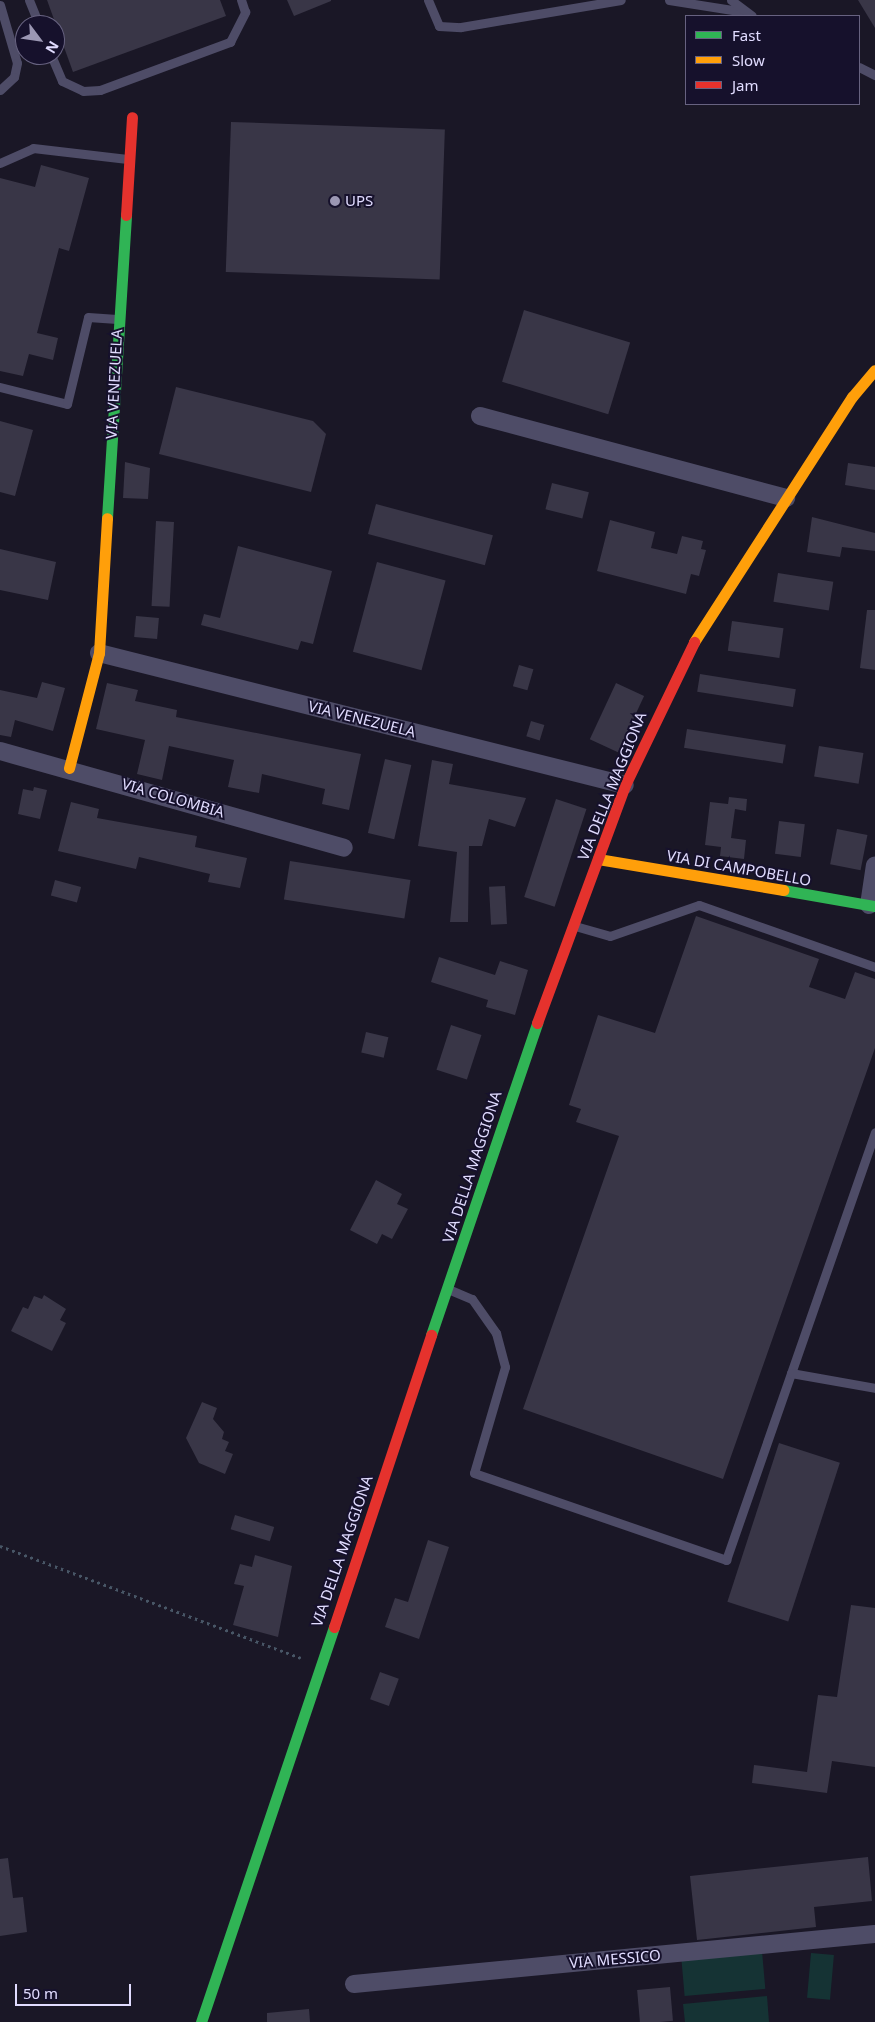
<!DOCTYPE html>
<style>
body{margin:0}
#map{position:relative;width:875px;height:2022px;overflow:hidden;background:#1a1726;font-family:"Noto Sans",sans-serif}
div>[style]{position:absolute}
.green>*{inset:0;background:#153334;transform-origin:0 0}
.building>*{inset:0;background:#393647;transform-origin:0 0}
.path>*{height:2.5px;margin-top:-1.25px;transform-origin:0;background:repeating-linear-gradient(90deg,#485666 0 2.5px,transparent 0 6.5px)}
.lane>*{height:9px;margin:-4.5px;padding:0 4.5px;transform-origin:4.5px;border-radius:4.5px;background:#4e4c67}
.street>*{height:18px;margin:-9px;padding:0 9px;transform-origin:9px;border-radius:9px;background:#4e4c67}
.fast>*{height:11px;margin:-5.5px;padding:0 5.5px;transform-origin:5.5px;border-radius:5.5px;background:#30b455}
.slow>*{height:11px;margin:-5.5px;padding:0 5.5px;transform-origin:5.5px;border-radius:5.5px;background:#ff9f0a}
.jam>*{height:11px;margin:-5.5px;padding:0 5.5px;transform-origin:5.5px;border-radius:5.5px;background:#e5322d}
.dots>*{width:14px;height:14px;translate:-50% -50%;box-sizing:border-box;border:2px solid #16112c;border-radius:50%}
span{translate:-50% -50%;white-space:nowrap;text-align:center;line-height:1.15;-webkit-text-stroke:4px #16112c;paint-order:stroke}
.poi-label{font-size:15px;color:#e1dcff}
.left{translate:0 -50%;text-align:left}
.street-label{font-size:15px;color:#e1dcff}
.legend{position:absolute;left:685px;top:15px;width:175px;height:90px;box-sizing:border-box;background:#16112c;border:1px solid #676280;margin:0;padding:6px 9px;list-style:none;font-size:15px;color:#e1dcff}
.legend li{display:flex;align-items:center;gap:10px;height:25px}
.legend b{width:25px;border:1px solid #676280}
.north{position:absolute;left:15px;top:15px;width:50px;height:50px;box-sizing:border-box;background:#16112c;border:1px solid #676280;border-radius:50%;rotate:121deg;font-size:14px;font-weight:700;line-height:20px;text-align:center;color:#e1dcff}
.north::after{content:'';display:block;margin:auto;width:18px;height:22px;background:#9b97b3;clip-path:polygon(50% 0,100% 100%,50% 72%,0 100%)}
.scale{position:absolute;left:15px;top:1984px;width:116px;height:22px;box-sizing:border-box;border:2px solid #e1dcff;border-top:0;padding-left:6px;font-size:15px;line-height:18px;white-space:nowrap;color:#e1dcff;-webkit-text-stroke:4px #16112c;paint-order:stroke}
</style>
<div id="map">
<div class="green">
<div style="left:762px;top:1951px;width:38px;height:81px;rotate:85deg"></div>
<div style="left:811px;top:1953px;width:23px;height:45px;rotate:5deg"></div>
<div style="clip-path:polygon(767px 1996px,769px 2022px,685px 2022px,683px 2004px)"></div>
</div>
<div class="building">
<div style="clip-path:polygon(47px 0,220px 0,226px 16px,73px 72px)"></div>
<div style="clip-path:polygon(287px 0,331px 0,331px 1px,294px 16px)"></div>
<div style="clip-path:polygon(858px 0,875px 0,875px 28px)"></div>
<div style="left:231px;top:122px;width:214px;height:150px;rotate:2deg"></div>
<div style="clip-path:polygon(41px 165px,89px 178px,69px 251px,59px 248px,37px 333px,58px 338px,53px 360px,29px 354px,23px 376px,0 371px,0 178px,35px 187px)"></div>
<div style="left:524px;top:310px;width:111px;height:75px;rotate:17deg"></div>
<div style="clip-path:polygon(176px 387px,313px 421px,326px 434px,311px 492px,159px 454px)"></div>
<div style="clip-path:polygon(0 421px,33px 430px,15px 496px,0 492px)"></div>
<div style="clip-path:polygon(125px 462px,150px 468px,148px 499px,123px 498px)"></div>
<div style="clip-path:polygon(848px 463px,875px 467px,875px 490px,845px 485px)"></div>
<div style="left:552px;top:483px;width:38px;height:27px;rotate:14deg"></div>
<div style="left:376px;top:504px;width:121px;height:31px;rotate:15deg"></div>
<div style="clip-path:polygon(812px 517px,875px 533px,875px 551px,842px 547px,840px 557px,807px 552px)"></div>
<div style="clip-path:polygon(610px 520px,655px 532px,651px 548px,677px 554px,682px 536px,703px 541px,701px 549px,706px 550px,699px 576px,691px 574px,686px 594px,597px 571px)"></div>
<div style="left:156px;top:521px;width:18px;height:85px;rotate:3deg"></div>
<div style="clip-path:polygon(238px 546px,332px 571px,313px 644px,301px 641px,298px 650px,201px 625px,204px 614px,220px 618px)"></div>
<div style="clip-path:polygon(0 549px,56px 562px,48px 600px,0 590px)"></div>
<div style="left:377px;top:562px;width:71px;height:93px;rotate:15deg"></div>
<div style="left:778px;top:573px;width:56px;height:29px;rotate:9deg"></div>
<div style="clip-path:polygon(867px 610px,875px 610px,875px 670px,860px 668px)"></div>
<div style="left:136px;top:616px;width:23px;height:21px;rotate:5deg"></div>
<div style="left:732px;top:621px;width:52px;height:30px;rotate:8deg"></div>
<div style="left:519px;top:665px;width:15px;height:22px;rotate:16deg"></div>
<div style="left:700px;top:674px;width:97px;height:18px;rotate:9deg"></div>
<div style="clip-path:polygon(42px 682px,65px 688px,53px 731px,15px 720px,11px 737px,0 735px,0 690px,37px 698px)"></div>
<div style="clip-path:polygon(107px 683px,138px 690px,135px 701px,177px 710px,176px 717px,361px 754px,349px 810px,322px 804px,325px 789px,262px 774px,259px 793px,228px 787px,234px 760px,169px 746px,162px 780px,137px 774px,145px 740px,96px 729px)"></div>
<div style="left:616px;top:683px;width:31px;height:62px;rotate:25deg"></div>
<div style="left:531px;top:721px;width:14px;height:16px;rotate:17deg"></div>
<div style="left:687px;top:729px;width:100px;height:19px;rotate:9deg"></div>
<div style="left:819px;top:746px;width:45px;height:31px;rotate:9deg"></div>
<div style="left:385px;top:759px;width:27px;height:76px;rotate:13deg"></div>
<div style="clip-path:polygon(432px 760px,453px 764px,449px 784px,526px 798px,515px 827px,489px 819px,482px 846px,469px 846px,468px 922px,450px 922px,457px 852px,418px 846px)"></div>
<div style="clip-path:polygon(34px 787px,47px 790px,40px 819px,18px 814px,23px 789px,33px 791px)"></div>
<div style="clip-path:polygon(729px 797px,747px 799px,746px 811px,735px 809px,731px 838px,746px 840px,744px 859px,720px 856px,721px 847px,705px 845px,710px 802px,728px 804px)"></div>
<div style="left:556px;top:799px;width:32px;height:103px;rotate:18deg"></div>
<div style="clip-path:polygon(71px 802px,99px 809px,97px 818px,197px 836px,195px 847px,247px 858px,240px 888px,208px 882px,210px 874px,139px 857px,136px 869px,58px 851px)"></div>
<div style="left:779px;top:821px;width:26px;height:33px;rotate:7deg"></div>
<div style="left:837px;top:829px;width:31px;height:36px;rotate:11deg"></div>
<div style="left:290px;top:861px;width:122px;height:39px;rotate:9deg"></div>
<div style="left:55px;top:880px;width:27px;height:16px;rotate:15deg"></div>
<div style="left:505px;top:886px;width:38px;height:16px;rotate:87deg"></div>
<div style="clip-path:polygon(696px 916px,819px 959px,809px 987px,845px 999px,855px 972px,875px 979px,875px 1048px,723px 1479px,523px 1409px,619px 1136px,576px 1122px,581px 1109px,569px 1105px,598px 1015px,655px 1033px)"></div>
<div style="clip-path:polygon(439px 957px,495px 975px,500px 961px,528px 970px,515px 1015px,486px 1007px,488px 1000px,431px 982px)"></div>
<div style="left:451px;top:1025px;width:32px;height:47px;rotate:18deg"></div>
<div style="left:366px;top:1032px;width:23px;height:21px;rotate:13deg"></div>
<div style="clip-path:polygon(376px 1180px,402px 1194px,397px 1204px,408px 1209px,392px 1239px,382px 1234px,377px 1244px,350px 1230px)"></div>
<div style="clip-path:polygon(44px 1295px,66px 1309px,60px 1320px,66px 1323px,52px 1351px,11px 1331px,23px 1307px,28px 1309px,34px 1296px,42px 1299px)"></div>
<div style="clip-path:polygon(202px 1402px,217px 1408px,213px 1419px,224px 1432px,222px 1439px,229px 1442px,225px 1451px,233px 1454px,225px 1474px,199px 1463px,186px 1438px)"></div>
<div style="left:779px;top:1443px;width:64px;height:167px;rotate:18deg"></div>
<div style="left:235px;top:1515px;width:41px;height:15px;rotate:17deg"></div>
<div style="clip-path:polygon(428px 1540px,449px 1547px,419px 1639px,385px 1627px,395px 1598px,408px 1602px)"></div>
<div style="clip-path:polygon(255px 1555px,292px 1566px,278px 1637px,233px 1625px,244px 1586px,234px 1584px,240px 1564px,252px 1567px)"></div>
<div style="clip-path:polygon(851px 1605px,875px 1608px,875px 1767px,832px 1761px,827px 1793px,752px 1783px,754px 1765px,807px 1772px,818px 1695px,837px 1697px)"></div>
<div style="left:380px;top:1672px;width:20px;height:29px;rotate:20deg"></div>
<div style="clip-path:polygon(868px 1857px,872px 1901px,814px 1907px,816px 1927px,697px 1940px,690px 1876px)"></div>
<div style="clip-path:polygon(8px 1858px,13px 1898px,23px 1897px,27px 1932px,0 1936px,0 1859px)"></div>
<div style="left:670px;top:1987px;width:34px;height:33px;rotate:85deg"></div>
<div style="clip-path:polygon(309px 2009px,310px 2022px,267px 2022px,267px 2013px)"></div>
</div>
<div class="path">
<div style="left:0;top:1546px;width:321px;rotate:20.4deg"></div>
</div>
<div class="lane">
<div style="left:29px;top:0;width:27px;rotate:68deg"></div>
<div style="left:428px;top:0;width:28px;rotate:67deg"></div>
<div style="left:439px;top:26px;width:22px;rotate:3deg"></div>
<div style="left:461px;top:27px;width:162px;rotate:-9.6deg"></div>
<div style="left:669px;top:0;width:77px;rotate:9deg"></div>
<div style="left:731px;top:0;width:26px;rotate:37deg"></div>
<div style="left:0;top:5px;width:60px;rotate:73.7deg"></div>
<div style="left:17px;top:63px;width:14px;rotate:102deg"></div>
<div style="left:14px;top:77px;width:19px;rotate:137deg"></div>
<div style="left:51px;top:55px;width:28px;rotate:67deg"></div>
<div style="left:62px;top:81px;width:23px;rotate:25deg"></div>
<div style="left:83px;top:91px;width:17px;rotate:-3deg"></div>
<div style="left:100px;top:90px;width:139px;rotate:-20.3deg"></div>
<div style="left:230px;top:42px;width:34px;rotate:-63deg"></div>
<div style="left:245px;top:12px;width:13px;rotate:-108deg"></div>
<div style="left:859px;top:67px;width:18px;rotate:27deg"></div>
<div style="left:0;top:163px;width:36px;rotate:-24deg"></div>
<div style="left:33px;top:148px;width:95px;rotate:6.7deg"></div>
<div style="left:0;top:387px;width:69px;rotate:14.2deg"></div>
<div style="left:67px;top:404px;width:89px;rotate:-76.4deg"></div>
<div style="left:88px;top:317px;width:29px;rotate:4deg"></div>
<div style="left:575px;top:926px;width:36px;rotate:16deg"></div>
<div style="left:610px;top:936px;width:94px;rotate:-19.2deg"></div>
<div style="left:699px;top:905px;width:187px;rotate:19.4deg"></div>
<div style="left:448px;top:1289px;width:26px;rotate:23deg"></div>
<div style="left:472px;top:1299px;width:42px;rotate:54.8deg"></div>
<div style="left:496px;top:1333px;width:35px;rotate:75deg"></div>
<div style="left:505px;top:1367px;width:110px;rotate:106.3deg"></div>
<div style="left:474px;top:1473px;width:267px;rotate:19deg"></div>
<div style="left:726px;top:1560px;width:453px;rotate:-70.8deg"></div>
<div style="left:791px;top:1373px;width:85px;rotate:10.1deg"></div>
</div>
<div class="street">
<div style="left:480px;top:416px;width:317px;rotate:15deg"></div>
<div style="left:99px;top:653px;width:542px;rotate:14.09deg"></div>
<div style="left:0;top:751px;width:357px;rotate:15.7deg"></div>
<div style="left:869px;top:905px;width:40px;rotate:-81.5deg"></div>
<div style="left:354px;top:1984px;width:523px;rotate:-5.48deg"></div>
</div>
<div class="fast">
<div style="left:107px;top:518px;width:304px;rotate:-86.4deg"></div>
<div style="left:783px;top:890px;width:93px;rotate:9.9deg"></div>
<div style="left:431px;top:1335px;width:330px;rotate:-71.2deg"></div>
<div style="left:201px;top:2022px;width:417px;rotate:-71.4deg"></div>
</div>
<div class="slow">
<div style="left:694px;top:642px;width:292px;rotate:-57.2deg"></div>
<div style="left:852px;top:397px;width:35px;rotate:-50deg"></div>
<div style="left:69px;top:768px;width:119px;rotate:-75.4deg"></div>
<div style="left:99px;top:653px;width:135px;rotate:-86.6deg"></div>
<div style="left:598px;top:859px;width:188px;rotate:9.5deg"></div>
</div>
<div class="jam">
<div style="left:126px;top:215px;width:98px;rotate:-86.5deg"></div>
<div style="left:537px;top:1023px;width:254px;rotate:-69.7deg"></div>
<div style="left:625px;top:785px;width:159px;rotate:-64.2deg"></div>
<div style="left:334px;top:1627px;width:308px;rotate:-71.6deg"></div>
</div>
<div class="dots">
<div style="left:335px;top:201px;background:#9b97b3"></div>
</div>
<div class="poi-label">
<span class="left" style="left:345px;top:201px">UPS</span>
</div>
<div class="street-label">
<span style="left:114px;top:384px;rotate:-87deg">VIA VENEZUELA</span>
<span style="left:362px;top:719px;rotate:14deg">VIA VENEZUELA</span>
<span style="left:612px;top:786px;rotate:-68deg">VIA DELLA MAGGIONA</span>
<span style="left:173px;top:798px;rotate:16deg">VIA COLOMBIA</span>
<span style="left:739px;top:868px;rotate:10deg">VIA DI CAMPOBELLO</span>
<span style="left:472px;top:1167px;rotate:-72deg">VIA DELLA MAGGIONA</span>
<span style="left:342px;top:1551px;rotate:-71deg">VIA DELLA MAGGIONA</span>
<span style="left:615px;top:1959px;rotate:-5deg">VIA MESSICO</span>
</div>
<ul class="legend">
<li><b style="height:6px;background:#30b455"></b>Fast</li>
<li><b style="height:6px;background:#ff9f0a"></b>Slow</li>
<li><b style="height:6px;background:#e5322d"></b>Jam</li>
</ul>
<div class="north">N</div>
<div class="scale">50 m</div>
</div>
